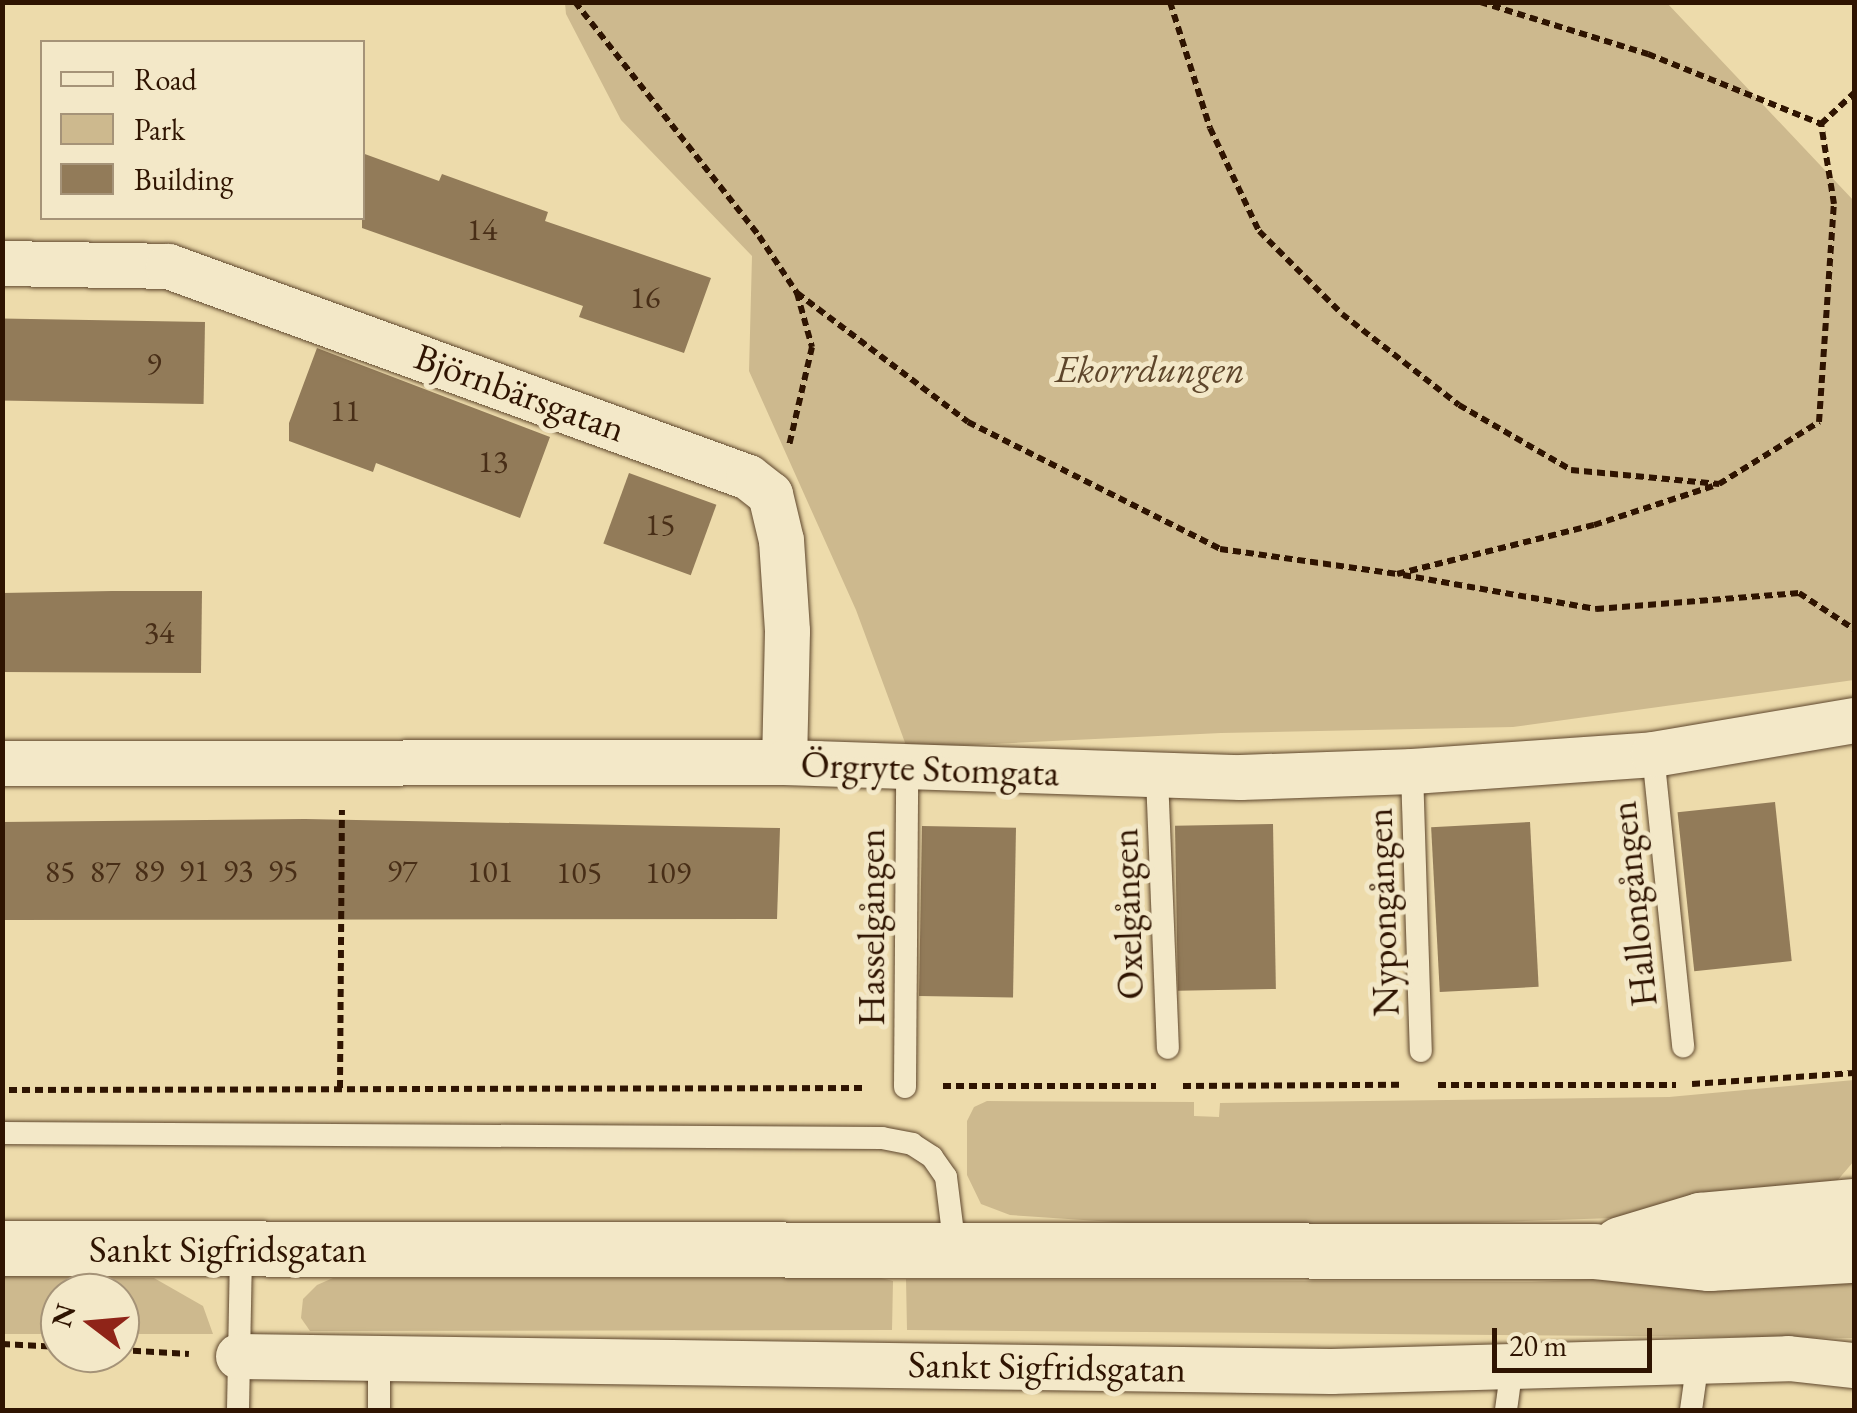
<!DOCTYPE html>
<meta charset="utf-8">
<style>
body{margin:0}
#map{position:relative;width:1857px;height:1413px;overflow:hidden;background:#eddbab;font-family:"EB Garamond",serif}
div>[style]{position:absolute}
.green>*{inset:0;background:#cdb98e}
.building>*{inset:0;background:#927b59;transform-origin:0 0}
.path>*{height:6px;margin-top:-3px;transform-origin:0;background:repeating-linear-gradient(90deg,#2f1401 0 8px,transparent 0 13px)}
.roads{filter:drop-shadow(0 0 2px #5e462c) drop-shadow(0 0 2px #5e462c)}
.service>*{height:22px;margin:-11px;padding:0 11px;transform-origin:11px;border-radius:11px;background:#f3e8c8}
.minor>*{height:45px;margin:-22.5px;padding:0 22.5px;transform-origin:22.5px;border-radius:22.5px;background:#f3e8c8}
.tertiary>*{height:55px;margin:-27.5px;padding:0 27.5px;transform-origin:27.5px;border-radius:27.5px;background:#f3e8c8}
span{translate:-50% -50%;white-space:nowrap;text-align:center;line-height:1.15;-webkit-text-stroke:10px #f3e8c8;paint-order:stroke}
.number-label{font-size:32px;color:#482e17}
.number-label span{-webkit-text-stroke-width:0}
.park-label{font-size:38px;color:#5e462b;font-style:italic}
.street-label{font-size:38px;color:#2f1401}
.frame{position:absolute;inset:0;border:5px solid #2f1401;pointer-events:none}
.legend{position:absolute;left:40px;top:40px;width:325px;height:180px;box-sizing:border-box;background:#f3e8c8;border:2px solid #a59378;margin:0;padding:12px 18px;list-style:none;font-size:30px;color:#2f1401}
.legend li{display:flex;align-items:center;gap:20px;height:50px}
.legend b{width:50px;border:2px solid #a59378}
.north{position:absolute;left:40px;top:1273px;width:100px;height:100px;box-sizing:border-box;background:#f3e8c8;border:2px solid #a59378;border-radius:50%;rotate:286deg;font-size:28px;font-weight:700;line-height:40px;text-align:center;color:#2f1401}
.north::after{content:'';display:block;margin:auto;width:35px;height:45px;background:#8f2418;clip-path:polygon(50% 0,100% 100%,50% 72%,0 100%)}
.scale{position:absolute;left:1492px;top:1328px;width:160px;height:45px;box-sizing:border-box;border:5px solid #2f1401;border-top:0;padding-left:12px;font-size:30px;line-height:35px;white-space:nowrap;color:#2f1401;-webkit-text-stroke:8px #f3e8c8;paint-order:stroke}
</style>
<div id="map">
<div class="green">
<div style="clip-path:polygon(565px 3px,1667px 3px,1854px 201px,1854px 680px,1513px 727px,1221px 733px,907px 748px,856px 610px,749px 371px,752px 256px,621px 120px,566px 14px)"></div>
<div style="clip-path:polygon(1854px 1080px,1854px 1161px,1836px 1182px,1614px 1218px,1440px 1224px,1143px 1224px,1010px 1215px,981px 1204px,967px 1175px,967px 1121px,974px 1107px,987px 1101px,1194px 1102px,1194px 1116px,1219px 1117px,1220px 1103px,1669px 1097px)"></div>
<div style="clip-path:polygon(1854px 1268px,1854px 1338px,907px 1330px,906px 1279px,1531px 1282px)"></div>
<div style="clip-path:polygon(3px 1276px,154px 1278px,203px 1306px,213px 1334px,120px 1334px,120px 1293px,60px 1293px,60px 1334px,3px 1334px)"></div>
<div style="clip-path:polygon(333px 1278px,881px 1278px,893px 1281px,892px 1330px,310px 1331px,301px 1318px,303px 1299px,317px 1285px)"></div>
</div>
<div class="building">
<div style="clip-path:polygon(362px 153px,439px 181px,442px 174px,548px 212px,545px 221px,711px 278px,684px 353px,579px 317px,583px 306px,362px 228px)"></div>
<div style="left:205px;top:322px;width:82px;height:203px;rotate:91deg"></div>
<div style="clip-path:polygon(317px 348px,550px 437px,520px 518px,376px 463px,373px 472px,289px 441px,289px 423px)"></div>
<div style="left:629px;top:473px;width:93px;height:75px;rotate:20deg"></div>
<div style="clip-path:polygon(112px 591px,202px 591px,201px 673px,2px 672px,2px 593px)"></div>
<div style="left:1775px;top:802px;width:160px;height:98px;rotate:84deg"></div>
<div style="clip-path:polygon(305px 819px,780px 828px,777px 919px,2px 920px,2px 822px)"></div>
<div style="left:1530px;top:822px;width:165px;height:99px;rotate:87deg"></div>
<div style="left:1273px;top:824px;width:165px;height:98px;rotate:89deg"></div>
<div style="left:922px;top:826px;width:94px;height:170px;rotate:1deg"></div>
</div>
<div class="path">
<div style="left:575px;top:2px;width:298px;rotate:51.8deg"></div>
<div style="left:759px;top:236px;width:69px;rotate:56.3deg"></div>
<div style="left:797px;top:293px;width:56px;rotate:74.5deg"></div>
<div style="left:812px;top:347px;width:102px;rotate:103.1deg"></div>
<div style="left:1170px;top:2px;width:132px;rotate:72.4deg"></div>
<div style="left:1210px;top:128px;width:114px;rotate:64.6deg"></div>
<div style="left:1259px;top:231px;width:117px;rotate:45deg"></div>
<div style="left:1342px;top:314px;width:148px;rotate:37.9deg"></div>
<div style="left:1459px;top:405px;width:129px;rotate:30.1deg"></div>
<div style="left:1571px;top:470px;width:149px;rotate:5.4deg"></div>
<div style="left:1719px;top:484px;width:118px;rotate:-31.8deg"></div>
<div style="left:1819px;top:422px;width:219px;rotate:-86.1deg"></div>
<div style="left:1834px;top:204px;width:81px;rotate:-99.2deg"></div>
<div style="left:1821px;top:124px;width:45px;rotate:-43.2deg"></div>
<div style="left:1480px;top:2px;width:176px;rotate:17.2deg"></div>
<div style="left:1648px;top:54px;width:187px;rotate:22deg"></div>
<div style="left:797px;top:293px;width:214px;rotate:37deg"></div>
<div style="left:968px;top:422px;width:282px;rotate:26.7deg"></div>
<div style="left:1220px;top:549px;width:179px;rotate:8deg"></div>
<div style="left:1397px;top:574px;width:203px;rotate:-14deg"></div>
<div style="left:1594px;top:525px;width:125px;rotate:-18.1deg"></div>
<div style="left:1403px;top:575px;width:196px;rotate:10deg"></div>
<div style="left:1596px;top:609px;width:204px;rotate:-4.5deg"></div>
<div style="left:1799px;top:593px;width:66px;rotate:33.2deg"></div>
<div style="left:1692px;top:1084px;width:162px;rotate:-3.9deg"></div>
<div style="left:1438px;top:1085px;width:238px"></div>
<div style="left:943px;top:1086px;width:213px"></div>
<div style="left:1183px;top:1086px;width:218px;rotate:-0.3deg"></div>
<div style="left:340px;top:1088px;width:278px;rotate:-89.6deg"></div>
<div style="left:9px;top:1090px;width:857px;rotate:-0.13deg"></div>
<div style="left:2px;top:1344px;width:58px;rotate:3deg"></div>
<div style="left:120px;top:1350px;width:69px;rotate:3.3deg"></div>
</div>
<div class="roads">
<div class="service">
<div style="left:1653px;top:754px;width:294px;rotate:84.1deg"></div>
<div style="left:1412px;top:771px;width:280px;rotate:88.2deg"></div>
<div style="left:1157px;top:777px;width:271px;rotate:87.7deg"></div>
<div style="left:905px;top:1087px;width:321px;rotate:-89.6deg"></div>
<div style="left:2px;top:1133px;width:880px;rotate:0.33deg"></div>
<div style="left:882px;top:1138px;width:31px;rotate:11deg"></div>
<div style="left:912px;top:1144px;width:24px;rotate:33deg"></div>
<div style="left:932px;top:1157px;width:24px;rotate:55deg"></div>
<div style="left:946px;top:1177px;width:73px;rotate:82.9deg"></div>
<div style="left:379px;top:1358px;width:52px;rotate:90deg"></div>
<div style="left:238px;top:1410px;width:161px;rotate:-88.9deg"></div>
<div style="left:1506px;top:1410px;width:44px;rotate:-82.2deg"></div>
<div style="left:1691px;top:1410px;width:50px;rotate:-82deg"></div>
</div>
<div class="minor">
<div style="left:2px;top:263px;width:166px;rotate:1deg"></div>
<div style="left:168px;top:266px;width:617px;rotate:19.99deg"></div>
<div style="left:748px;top:477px;width:28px;rotate:38deg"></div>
<div style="left:770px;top:494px;width:47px;rotate:76.6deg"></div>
<div style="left:781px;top:540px;width:91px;rotate:86.2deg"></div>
<div style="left:787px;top:631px;width:131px;rotate:91.3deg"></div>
<div style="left:2px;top:763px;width:782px;rotate:-0.07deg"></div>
<div style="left:784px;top:762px;width:456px;rotate:1.9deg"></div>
<div style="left:1240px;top:777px;width:172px;rotate:-2deg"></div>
<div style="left:1412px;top:771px;width:242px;rotate:-4deg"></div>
<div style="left:1653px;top:754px;width:204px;rotate:-9.6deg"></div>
<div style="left:238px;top:1356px;width:1093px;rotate:0.79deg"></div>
<div style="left:1331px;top:1371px;width:457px;rotate:-1.6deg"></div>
<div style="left:1788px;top:1358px;width:66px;rotate:6.1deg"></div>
</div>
<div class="tertiary">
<div style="left:1620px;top:1244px;width:84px;rotate:-16.7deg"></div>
<div style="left:1700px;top:1220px;width:155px;rotate:-5.2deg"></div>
<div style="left:2px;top:1248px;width:1591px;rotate:0.11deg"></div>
<div style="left:1593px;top:1251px;width:117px;rotate:5.9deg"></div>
<div style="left:1709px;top:1263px;width:145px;rotate:-3.2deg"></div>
</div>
</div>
<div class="number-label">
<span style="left:482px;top:229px">14</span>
<span style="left:645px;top:297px">16</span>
<span style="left:154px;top:363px">9</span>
<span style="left:345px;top:410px">11</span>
<span style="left:493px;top:461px">13</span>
<span style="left:660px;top:524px">15</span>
<span style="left:159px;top:632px">34</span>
<span style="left:149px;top:870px">89</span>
<span style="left:194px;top:870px">91</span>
<span style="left:238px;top:870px">93</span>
<span style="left:283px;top:870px">95</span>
<span style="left:402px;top:870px">97</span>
<span style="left:60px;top:871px">85</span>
<span style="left:105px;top:871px">87</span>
<span style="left:490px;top:871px">101</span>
<span style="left:579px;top:872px">105</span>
<span style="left:668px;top:872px">109</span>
</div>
<div class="park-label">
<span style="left:1150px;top:369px">Ekorrdungen</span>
</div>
<div class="street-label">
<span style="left:520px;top:392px;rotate:20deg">Björnbärsgatan</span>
<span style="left:930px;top:768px;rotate:2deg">Örgryte Stomgata</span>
<span style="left:1633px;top:904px;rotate:-96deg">Hallongången</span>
<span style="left:1382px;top:912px;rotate:-92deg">Nypongången</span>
<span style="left:1127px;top:914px;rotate:-92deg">Oxelgången</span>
<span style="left:871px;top:927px;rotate:-90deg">Hasselgången</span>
<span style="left:228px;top:1249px">Sankt Sigfridsgatan</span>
<span style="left:1047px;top:1366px;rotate:1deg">Sankt Sigfridsgatan</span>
</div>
<div class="frame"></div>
<ul class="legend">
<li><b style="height:12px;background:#f3e8c8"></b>Road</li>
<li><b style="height:28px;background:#cdb98e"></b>Park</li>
<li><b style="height:28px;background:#927b59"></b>Building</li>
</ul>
<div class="north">N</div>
<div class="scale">20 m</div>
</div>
